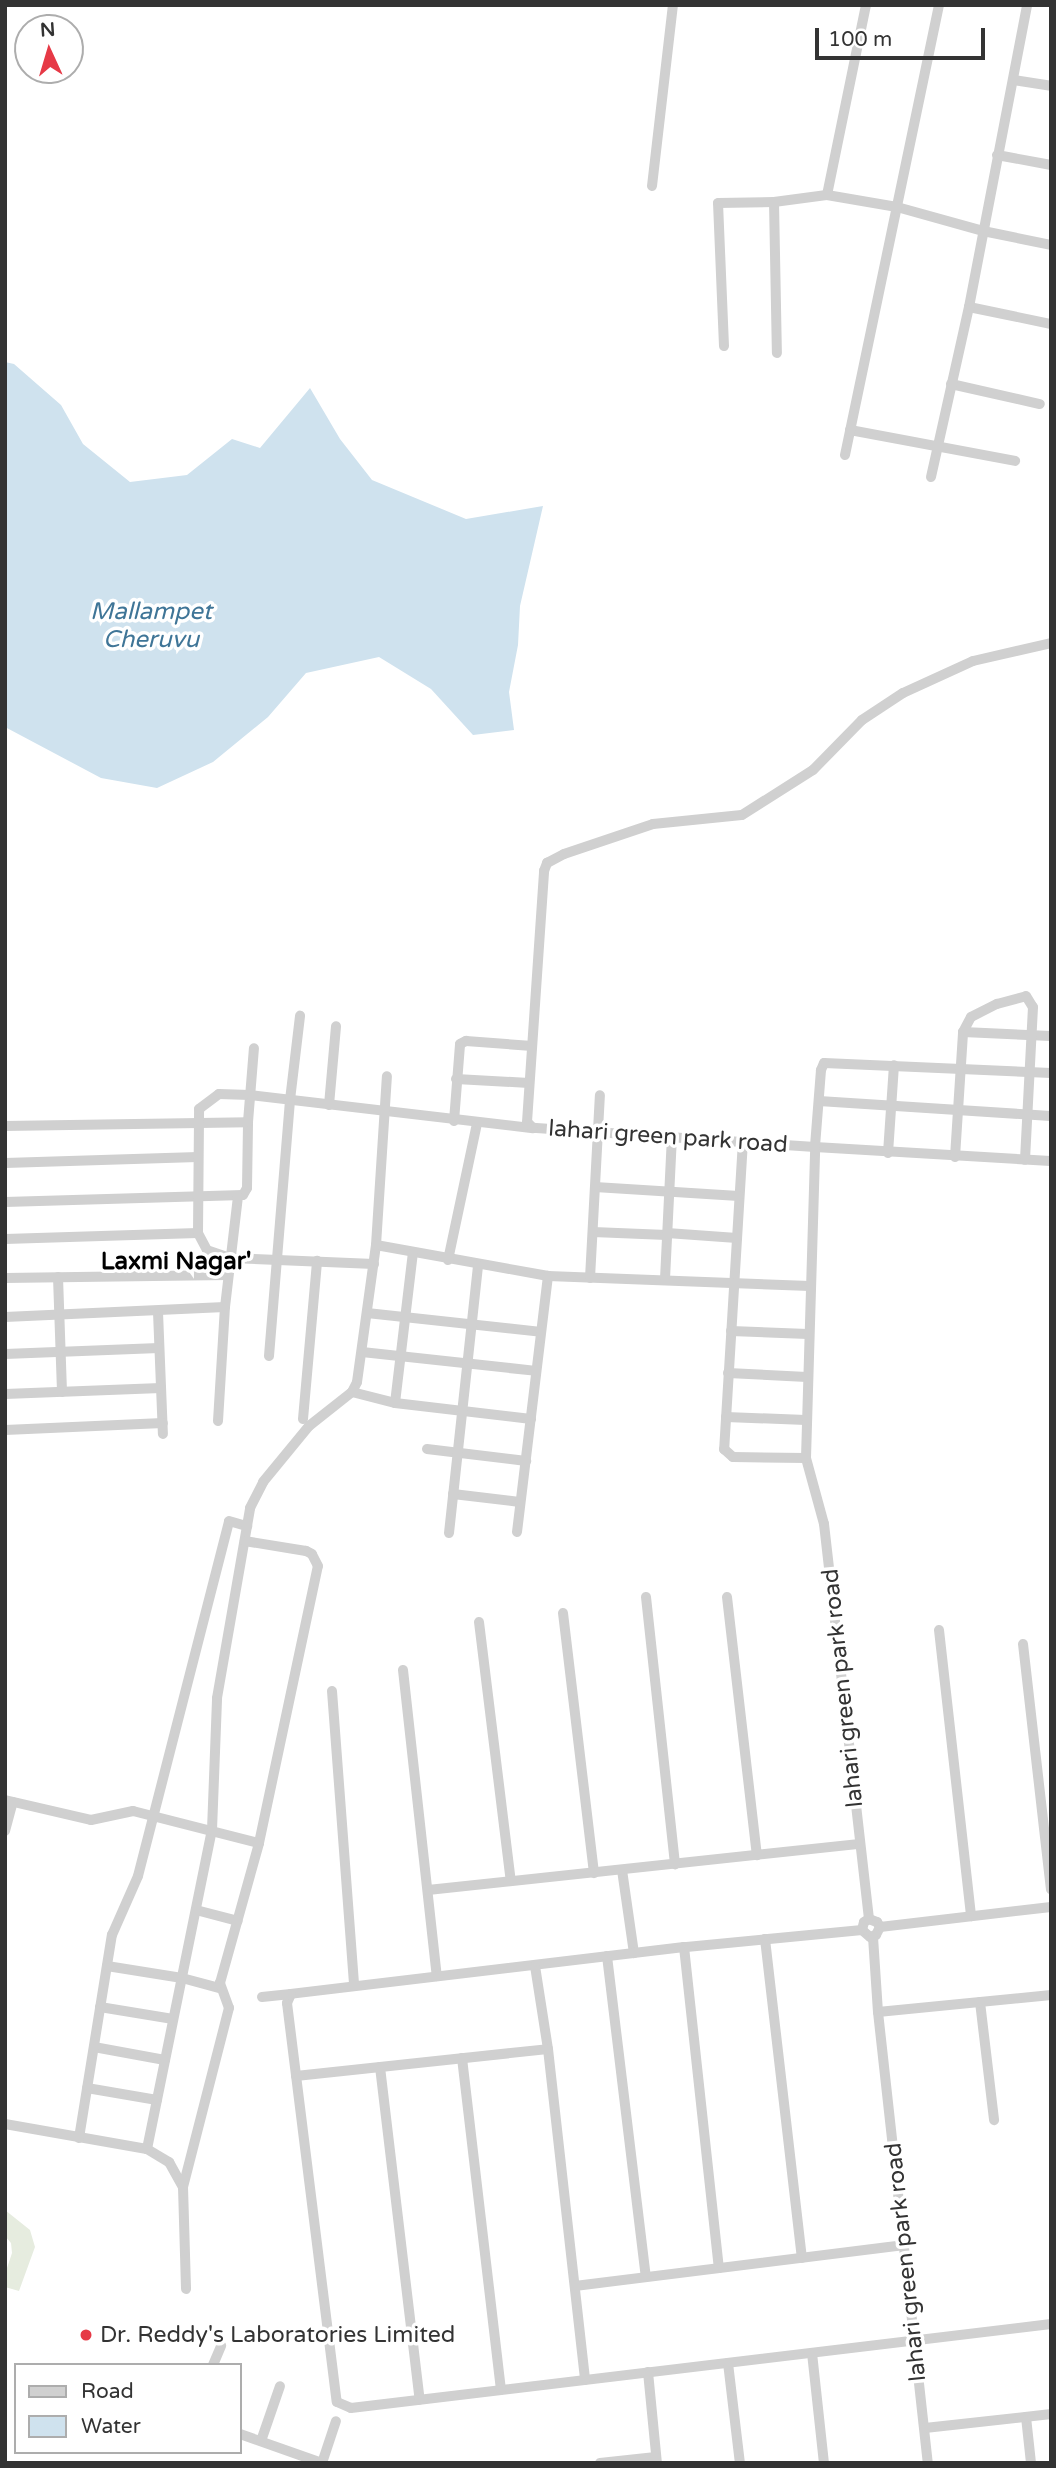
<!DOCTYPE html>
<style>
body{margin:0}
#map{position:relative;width:1056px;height:2468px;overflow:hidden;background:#fff;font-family:"Varela Round",sans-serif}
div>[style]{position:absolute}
.green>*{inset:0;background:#e6ecdf}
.water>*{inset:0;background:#cfe2ee}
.minor>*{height:10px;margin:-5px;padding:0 5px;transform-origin:5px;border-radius:5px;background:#d0d0d0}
.dots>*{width:19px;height:19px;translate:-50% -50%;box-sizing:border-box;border:4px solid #fff;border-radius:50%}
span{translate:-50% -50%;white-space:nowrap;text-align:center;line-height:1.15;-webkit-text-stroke:7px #fff;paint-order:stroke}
.street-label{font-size:23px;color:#333}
.poi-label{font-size:23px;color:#333}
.left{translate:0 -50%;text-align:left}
.water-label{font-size:24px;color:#3f7597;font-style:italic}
.neighbourhood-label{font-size:24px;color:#000;font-weight:700}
.frame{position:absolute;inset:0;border:7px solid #333;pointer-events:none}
.legend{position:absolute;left:14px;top:2363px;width:228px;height:91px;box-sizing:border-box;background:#fff;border:2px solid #adadad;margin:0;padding:9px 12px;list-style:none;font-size:21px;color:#333}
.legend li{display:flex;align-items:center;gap:14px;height:35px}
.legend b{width:35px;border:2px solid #adadad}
.north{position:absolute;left:14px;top:14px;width:70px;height:70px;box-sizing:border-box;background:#fff;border:2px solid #adadad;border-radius:50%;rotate:356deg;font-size:19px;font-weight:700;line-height:28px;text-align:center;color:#333}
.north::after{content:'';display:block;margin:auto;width:24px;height:32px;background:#e63946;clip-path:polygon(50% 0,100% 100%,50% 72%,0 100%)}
.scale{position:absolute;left:815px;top:28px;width:170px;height:32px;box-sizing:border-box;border:4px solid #333;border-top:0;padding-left:9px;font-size:21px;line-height:24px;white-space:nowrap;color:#333;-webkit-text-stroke:5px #fff;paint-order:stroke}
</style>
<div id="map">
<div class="green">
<div style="clip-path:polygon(5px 2210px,30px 2230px,35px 2247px,19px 2291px,5px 2287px,5px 2274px,12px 2253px,11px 2243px,5px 2236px)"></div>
</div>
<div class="water">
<div style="clip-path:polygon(5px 362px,14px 364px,61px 405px,83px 444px,130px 482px,187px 475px,232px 439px,260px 448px,310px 388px,340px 439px,372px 480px,466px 519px,543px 506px,520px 606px,518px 645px,509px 692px,514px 730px,473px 735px,431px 689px,379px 657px,306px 673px,268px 717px,213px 762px,157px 788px,101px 778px,5px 727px)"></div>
</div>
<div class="minor">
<div style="left:866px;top:5px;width:194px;rotate:101.6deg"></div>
<div style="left:827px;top:195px;width:71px;rotate:9.7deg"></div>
<div style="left:897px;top:207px;width:89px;rotate:15.6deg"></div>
<div style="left:983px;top:231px;width:69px;rotate:11.6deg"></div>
<div style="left:1014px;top:80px;width:37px;rotate:9deg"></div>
<div style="left:997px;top:155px;width:55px;rotate:10.5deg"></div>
<div style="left:652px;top:186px;width:182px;rotate:-83.4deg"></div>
<div style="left:774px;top:202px;width:151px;rotate:88.9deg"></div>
<div style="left:969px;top:307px;width:84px;rotate:11.7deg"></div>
<div style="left:724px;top:346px;width:143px;rotate:-92.4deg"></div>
<div style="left:718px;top:203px;width:56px;rotate:-1deg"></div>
<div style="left:774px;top:202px;width:53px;rotate:-7.5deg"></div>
<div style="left:951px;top:384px;width:91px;rotate:12.7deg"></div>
<div style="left:850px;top:430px;width:168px;rotate:10.6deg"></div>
<div style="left:845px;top:455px;width:460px;rotate:-78.2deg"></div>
<div style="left:931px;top:477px;width:174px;rotate:-77.4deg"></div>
<div style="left:969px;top:307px;width:308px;rotate:-79.1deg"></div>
<div style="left:963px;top:1032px;width:88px;rotate:2.6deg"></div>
<div style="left:1051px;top:1073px;width:227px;rotate:-177.5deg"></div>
<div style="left:824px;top:1063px;width:8px;rotate:113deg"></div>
<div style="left:821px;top:1070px;width:77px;rotate:94.5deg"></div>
<div style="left:815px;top:1147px;width:236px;rotate:3.4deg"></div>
<div style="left:456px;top:1079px;width:73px;rotate:3.1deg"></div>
<div style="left:819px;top:1101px;width:232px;rotate:3.7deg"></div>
<div style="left:329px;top:1105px;width:79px;rotate:-84.9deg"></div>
<div style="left:454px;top:1121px;width:77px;rotate:-85.5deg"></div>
<div style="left:460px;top:1044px;width:7px;rotate:-27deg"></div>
<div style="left:466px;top:1041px;width:66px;rotate:4.3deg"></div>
<div style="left:5px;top:1126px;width:243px;rotate:-0.9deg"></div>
<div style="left:743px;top:1141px;width:309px;rotate:93.5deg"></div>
<div style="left:724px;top:1449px;width:12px;rotate:42deg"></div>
<div style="left:733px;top:1457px;width:73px;rotate:0.8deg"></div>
<div style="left:888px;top:1153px;width:88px;rotate:-86.1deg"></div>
<div style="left:955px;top:1157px;width:125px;rotate:-86.3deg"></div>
<div style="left:963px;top:1032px;width:17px;rotate:-62deg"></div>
<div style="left:971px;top:1017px;width:29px;rotate:-27deg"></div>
<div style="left:997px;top:1004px;width:30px;rotate:-15deg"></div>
<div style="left:1026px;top:996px;width:13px;rotate:58deg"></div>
<div style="left:1033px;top:1007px;width:153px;rotate:93deg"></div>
<div style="left:5px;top:1163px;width:193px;rotate:-1.8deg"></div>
<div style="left:595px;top:1187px;width:144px;rotate:3.6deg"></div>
<div style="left:5px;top:1202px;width:238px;rotate:-1.7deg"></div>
<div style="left:243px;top:1195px;width:8px;rotate:-60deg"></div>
<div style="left:247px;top:1188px;width:66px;rotate:-89.1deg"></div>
<div style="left:248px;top:1122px;width:74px;rotate:-85.4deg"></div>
<div style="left:593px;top:1232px;width:74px;rotate:2.3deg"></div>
<div style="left:667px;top:1233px;width:70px;rotate:4.1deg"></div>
<div style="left:5px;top:1239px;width:193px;rotate:-1.8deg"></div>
<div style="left:376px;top:1245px;width:175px;rotate:10.2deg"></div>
<div style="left:548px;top:1276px;width:262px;rotate:2.2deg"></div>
<div style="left:448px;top:1260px;width:140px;rotate:-78deg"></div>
<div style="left:374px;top:1264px;width:144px;rotate:-177.6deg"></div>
<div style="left:230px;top:1258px;width:24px;rotate:-161deg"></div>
<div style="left:207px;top:1250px;width:19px;rotate:-118deg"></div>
<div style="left:198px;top:1233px;width:124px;rotate:-89.5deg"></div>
<div style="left:199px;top:1109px;width:25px;rotate:-37deg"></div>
<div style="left:219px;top:1094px;width:31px;rotate:2deg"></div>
<div style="left:250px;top:1095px;width:285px;rotate:6.7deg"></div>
<div style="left:58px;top:1277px;width:115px;rotate:88deg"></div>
<div style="left:5px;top:1278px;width:223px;rotate:-0.8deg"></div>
<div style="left:590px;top:1278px;width:183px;rotate:-86.9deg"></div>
<div style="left:665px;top:1279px;width:143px;rotate:-87.2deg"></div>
<div style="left:158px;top:1312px;width:122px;rotate:87.7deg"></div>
<div style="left:367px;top:1313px;width:175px;rotate:6.2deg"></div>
<div style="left:5px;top:1317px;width:220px;rotate:-2.6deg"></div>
<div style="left:225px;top:1307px;width:111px;rotate:-83.3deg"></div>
<div style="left:731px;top:1331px;width:77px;rotate:2.2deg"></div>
<div style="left:362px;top:1352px;width:175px;rotate:6.2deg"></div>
<div style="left:5px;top:1354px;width:154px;rotate:-2.2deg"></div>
<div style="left:269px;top:1356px;width:257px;rotate:-85.3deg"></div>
<div style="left:290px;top:1100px;width:85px;rotate:-83.2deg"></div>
<div style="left:728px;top:1373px;width:79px;rotate:2.9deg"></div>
<div style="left:352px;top:1392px;width:44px;rotate:14.3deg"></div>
<div style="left:395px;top:1403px;width:137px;rotate:6.7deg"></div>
<div style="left:5px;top:1394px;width:156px;rotate:-2.2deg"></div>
<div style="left:395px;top:1403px;width:151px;rotate:-83.2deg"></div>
<div style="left:726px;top:1417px;width:80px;rotate:2.1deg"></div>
<div style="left:303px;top:1419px;width:159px;rotate:-84.9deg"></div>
<div style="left:218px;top:1421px;width:114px;rotate:-86.5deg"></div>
<div style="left:5px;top:1430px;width:158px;rotate:-2.5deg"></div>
<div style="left:427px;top:1449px;width:100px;rotate:6.9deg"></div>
<div style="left:453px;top:1494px;width:67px;rotate:6.8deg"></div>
<div style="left:517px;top:1532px;width:258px;rotate:-83.1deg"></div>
<div style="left:449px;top:1533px;width:269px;rotate:-83.8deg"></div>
<div style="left:646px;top:1597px;width:269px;rotate:83.8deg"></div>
<div style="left:727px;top:1597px;width:260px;rotate:83.4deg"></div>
<div style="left:563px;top:1613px;width:262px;rotate:83.2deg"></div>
<div style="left:479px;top:1622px;width:261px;rotate:83deg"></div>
<div style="left:939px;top:1630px;width:288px;rotate:83.6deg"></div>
<div style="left:1023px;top:1644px;width:247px;rotate:83.5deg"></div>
<div style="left:403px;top:1670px;width:308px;rotate:83.7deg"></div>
<div style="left:332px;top:1691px;width:295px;rotate:85.7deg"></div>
<div style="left:5px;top:1800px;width:88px;rotate:13.1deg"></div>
<div style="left:91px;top:1820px;width:43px;rotate:-12.1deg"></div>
<div style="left:133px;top:1811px;width:130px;rotate:14.3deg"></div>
<div style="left:5px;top:1831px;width:30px;rotate:-75deg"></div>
<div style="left:622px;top:1870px;width:84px;rotate:81.8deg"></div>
<div style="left:428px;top:1890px;width:434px;rotate:-6.1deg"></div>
<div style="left:196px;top:1910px;width:43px;rotate:14.7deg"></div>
<div style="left:869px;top:1919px;width:398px;rotate:-96.5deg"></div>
<div style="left:824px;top:1524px;width:68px;rotate:-105.3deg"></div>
<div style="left:806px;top:1458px;width:311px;rotate:-88.3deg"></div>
<div style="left:815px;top:1147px;width:283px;rotate:-176.1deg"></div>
<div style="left:533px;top:1128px;width:8px;rotate:-135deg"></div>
<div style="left:527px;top:1122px;width:252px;rotate:-86.1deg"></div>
<div style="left:544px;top:871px;width:9px;rotate:-69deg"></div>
<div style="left:547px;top:863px;width:19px;rotate:-28deg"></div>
<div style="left:564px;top:854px;width:94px;rotate:-18.6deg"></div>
<div style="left:653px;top:824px;width:89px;rotate:-5.8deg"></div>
<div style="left:742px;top:815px;width:84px;rotate:-32.4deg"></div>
<div style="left:813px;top:770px;width:70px;rotate:-45.6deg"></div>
<div style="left:862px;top:720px;width:49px;rotate:-33.4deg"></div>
<div style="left:903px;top:693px;width:77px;rotate:-24.6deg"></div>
<div style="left:973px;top:661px;width:80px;rotate:-13deg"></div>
<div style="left:880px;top:1927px;width:172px;rotate:-6.7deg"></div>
<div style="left:862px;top:1930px;width:8px;rotate:-76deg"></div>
<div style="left:864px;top:1922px;width:6px;rotate:-31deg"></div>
<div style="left:869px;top:1919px;width:9px;rotate:21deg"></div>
<div style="left:877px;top:1922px;width:6px;rotate:59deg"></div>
<div style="left:880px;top:1927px;width:9px;rotate:117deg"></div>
<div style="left:876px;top:1935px;width:6px;rotate:162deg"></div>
<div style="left:870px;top:1937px;width:11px;rotate:-139deg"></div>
<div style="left:862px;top:1930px;width:179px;rotate:174.5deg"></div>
<div style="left:684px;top:1947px;width:396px;rotate:173.2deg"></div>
<div style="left:291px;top:1994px;width:10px;rotate:114deg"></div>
<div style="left:287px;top:2003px;width:402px;rotate:82.9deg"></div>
<div style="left:337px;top:2402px;width:15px;rotate:23deg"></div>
<div style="left:351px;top:2408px;width:705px;rotate:-6.84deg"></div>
<div style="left:873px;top:1937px;width:75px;rotate:86.2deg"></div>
<div style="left:878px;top:2012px;width:454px;rotate:83.7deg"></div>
<div style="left:765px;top:1939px;width:321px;rotate:83.4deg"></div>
<div style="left:684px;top:1947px;width:323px;rotate:83.8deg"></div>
<div style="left:607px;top:1956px;width:323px;rotate:83.1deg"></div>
<div style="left:107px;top:1966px;width:76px;rotate:9.1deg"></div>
<div style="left:182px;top:1978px;width:39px;rotate:15deg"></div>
<div style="left:535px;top:1966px;width:84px;rotate:81.1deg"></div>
<div style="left:548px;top:2049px;width:333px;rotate:83.6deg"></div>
<div style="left:262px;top:1997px;width:29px;rotate:-6deg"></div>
<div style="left:980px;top:2002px;width:119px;rotate:83.2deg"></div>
<div style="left:100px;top:2007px;width:74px;rotate:9.3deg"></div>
<div style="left:878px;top:2012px;width:174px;rotate:-5.6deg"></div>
<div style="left:94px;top:2047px;width:72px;rotate:10.4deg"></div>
<div style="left:462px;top:2058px;width:334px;rotate:83.3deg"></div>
<div style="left:380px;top:2067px;width:335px;rotate:83.2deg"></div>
<div style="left:296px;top:2076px;width:253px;rotate:-6.1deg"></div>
<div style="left:87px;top:2088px;width:71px;rotate:9.7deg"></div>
<div style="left:5px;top:2124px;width:144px;rotate:10deg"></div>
<div style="left:147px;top:2149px;width:26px;rotate:31deg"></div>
<div style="left:169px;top:2162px;width:29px;rotate:61deg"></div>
<div style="left:183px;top:2187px;width:102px;rotate:88.3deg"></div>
<div style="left:79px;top:2138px;width:206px;rotate:-80.8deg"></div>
<div style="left:112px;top:1935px;width:64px;rotate:-66.2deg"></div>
<div style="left:138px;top:1876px;width:366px;rotate:-75.6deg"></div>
<div style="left:229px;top:1521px;width:19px;rotate:16deg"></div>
<div style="left:147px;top:2149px;width:326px;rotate:-78.5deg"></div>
<div style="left:212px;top:1830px;width:132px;rotate:-87.8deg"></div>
<div style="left:217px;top:1698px;width:193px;rotate:-80.1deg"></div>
<div style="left:250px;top:1508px;width:29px;rotate:-63deg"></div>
<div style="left:263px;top:1482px;width:72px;rotate:-50.6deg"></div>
<div style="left:309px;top:1426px;width:55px;rotate:-38.3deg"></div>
<div style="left:352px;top:1392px;width:11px;rotate:-63deg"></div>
<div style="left:357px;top:1382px;width:138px;rotate:-82.1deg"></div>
<div style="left:376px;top:1245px;width:169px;rotate:-86.3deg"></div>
<div style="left:183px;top:2187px;width:185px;rotate:-75.6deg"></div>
<div style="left:229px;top:2008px;width:27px;rotate:-110deg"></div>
<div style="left:220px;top:1983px;width:145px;rotate:-74.4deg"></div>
<div style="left:259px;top:1843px;width:283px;rotate:-78deg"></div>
<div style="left:318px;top:1566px;width:13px;rotate:-117deg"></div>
<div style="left:312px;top:1554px;width:7px;rotate:-153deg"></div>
<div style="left:306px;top:1551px;width:62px;rotate:-170.7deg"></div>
<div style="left:575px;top:2286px;width:332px;rotate:-7.1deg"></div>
<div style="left:812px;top:2353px;width:111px;rotate:83.8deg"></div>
<div style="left:728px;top:2363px;width:101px;rotate:83.2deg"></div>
<div style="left:213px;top:2365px;width:21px;rotate:-67deg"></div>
<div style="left:648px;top:2372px;width:91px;rotate:84.4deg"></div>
<div style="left:1026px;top:2417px;width:46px;rotate:83.8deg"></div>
<div style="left:925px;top:2428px;width:127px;rotate:-6.3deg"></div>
<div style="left:240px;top:2434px;width:87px;rotate:19.5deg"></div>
<div style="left:261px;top:2441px;width:58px;rotate:-70.9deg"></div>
<div style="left:322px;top:2463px;width:44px;rotate:-71.6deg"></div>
<div style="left:600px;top:2463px;width:56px;rotate:-6.1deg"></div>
</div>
<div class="dots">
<div style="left:86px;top:2335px;background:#e63946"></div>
</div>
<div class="street-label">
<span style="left:668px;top:1137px;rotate:4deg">lahari green park road</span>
<span style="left:843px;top:1688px;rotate:-96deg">lahari green park road</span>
<span style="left:906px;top:2262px;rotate:-96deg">lahari green park road</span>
</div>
<div class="poi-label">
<span class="left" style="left:100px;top:2335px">Dr. Reddy's Laboratories Limited</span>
</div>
<div class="water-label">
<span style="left:151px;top:626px">Mallampet<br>Cheruvu</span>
</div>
<div class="neighbourhood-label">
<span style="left:176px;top:1262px">Laxmi Nagar'</span>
</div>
<div class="frame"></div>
<ul class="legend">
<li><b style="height:9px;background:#d0d0d0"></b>Road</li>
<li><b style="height:19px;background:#cfe2ee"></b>Water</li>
</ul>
<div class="north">N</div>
<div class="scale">100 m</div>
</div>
